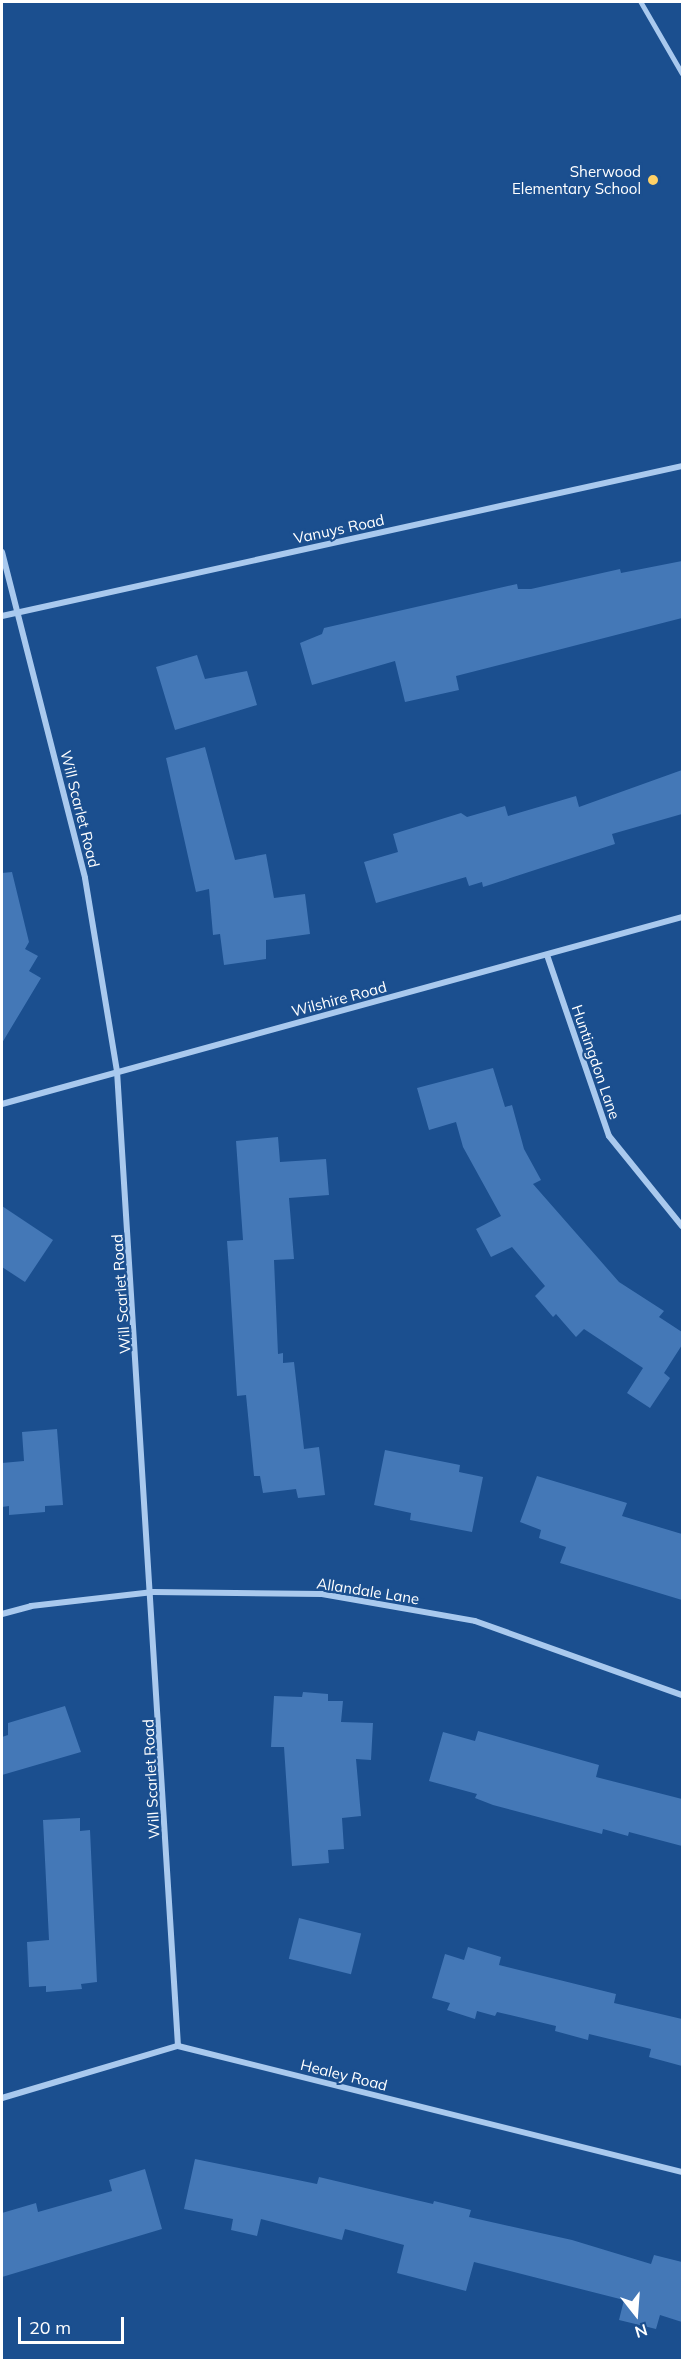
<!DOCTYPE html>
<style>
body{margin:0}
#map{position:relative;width:684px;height:2362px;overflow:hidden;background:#1b4f8f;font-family:Mulish,sans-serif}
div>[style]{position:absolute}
.building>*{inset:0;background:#4478b7;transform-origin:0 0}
.service>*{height:4.5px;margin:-2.25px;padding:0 2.25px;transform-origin:2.25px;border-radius:2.25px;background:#a9c9ee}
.minor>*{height:6px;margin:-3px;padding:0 3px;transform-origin:3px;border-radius:3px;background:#a9c9ee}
.dots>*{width:16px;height:16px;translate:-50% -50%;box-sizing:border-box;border:3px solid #1b4f8f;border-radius:50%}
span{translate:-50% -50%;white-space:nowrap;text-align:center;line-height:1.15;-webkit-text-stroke:4.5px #1b4f8f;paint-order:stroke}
.poi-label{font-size:15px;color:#fff}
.right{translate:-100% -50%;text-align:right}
.street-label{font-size:15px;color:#fff}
.frame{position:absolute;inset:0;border:3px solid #fff;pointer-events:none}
.north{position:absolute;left:606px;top:2284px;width:60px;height:60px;-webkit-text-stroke:4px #1b4f8f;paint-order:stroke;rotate:163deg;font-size:16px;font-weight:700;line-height:24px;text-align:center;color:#fff}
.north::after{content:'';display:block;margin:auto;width:21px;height:27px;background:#fff;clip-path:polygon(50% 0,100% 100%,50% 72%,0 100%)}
.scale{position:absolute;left:18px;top:2317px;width:106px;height:27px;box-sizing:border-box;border:3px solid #fff;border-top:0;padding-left:8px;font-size:18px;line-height:21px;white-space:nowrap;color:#fff;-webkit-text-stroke:4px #1b4f8f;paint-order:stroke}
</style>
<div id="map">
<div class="building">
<div style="clip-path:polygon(682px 561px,682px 618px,456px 676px,459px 690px,405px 702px,395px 661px,312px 685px,300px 643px,322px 634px,324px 628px,517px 584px,518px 589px,531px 589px,620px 569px,621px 573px)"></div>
<div style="clip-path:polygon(197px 655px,205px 679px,247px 671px,257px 705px,175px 730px,156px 667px)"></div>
<div style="clip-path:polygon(205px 747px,235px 860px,266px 854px,274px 898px,305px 894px,310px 934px,266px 940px,266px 959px,224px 965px,220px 934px,213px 935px,209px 889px,196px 892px,166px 758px)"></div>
<div style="clip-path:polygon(682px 770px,682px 814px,612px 834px,615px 844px,483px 887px,482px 882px,469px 886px,466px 877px,376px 903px,364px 862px,398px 852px,393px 834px,461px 813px,467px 817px,505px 806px,508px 816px,576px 796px,579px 807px)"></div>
<div style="clip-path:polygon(12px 872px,29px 942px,25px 949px,38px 956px,29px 971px,41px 978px,2px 1043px,2px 873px)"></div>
<div style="clip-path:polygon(493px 1068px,505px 1107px,512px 1105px,524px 1149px,541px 1180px,533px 1184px,619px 1282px,664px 1311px,659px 1317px,682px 1332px,682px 1345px,664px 1373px,670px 1378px,650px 1408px,627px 1393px,643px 1368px,584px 1329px,576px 1337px,556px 1314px,553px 1317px,535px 1296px,545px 1286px,512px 1247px,491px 1257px,476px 1229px,501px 1216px,463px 1147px,456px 1122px,429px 1130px,417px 1088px)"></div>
<div style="clip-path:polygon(278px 1137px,280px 1162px,326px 1159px,329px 1195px,289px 1198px,294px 1259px,274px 1260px,278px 1354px,283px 1353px,283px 1363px,294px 1362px,304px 1449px,319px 1447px,325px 1495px,298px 1498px,296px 1489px,263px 1493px,260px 1476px,254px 1476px,246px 1395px,237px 1396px,229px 1269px,227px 1241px,243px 1240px,236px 1141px)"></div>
<div style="clip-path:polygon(2px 1206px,53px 1240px,25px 1282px,2px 1267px)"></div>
<div style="clip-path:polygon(57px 1429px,63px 1505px,45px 1506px,45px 1512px,9px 1515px,9px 1506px,2px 1507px,2px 1463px,24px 1461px,22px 1432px)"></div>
<div style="clip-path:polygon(385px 1450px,460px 1465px,459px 1472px,483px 1477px,472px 1532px,410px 1520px,411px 1513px,374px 1505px)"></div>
<div style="clip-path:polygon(537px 1476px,627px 1503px,622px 1516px,682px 1534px,682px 1600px,560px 1563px,566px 1547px,539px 1538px,541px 1530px,520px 1522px)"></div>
<div style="clip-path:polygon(303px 1692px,328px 1694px,328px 1701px,343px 1701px,341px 1722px,373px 1723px,371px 1760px,356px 1759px,361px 1816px,342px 1818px,344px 1849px,328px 1850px,329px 1863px,292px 1866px,284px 1747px,271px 1747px,274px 1696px,302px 1697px)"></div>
<div style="clip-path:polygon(65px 1706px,81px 1752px,2px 1775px,2px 1737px,8px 1735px,8px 1723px)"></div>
<div style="clip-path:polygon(478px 1731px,599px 1765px,596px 1777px,682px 1799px,682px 1846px,629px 1832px,628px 1836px,603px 1829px,602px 1834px,493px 1805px,475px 1798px,477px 1794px,429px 1781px,443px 1732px,475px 1741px)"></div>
<div style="clip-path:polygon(80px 1818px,80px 1831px,90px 1830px,97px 1982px,81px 1984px,82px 1989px,46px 1992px,46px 1986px,29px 1987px,27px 1942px,49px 1940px,43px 1820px)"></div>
<div style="left:299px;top:1918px;width:64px;height:42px;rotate:14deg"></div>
<div style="clip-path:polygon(468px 1947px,501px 1957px,499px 1965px,616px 1994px,614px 2003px,682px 2019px,682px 2066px,649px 2057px,651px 2049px,589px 2034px,588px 2040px,555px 2031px,556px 2026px,497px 2012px,495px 2016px,477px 2011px,475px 2019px,447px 2010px,450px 2003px,432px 1998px,445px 1954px,464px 1960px)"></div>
<div style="clip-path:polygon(195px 2159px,317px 2184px,319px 2177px,433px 2204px,434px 2201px,471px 2210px,469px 2217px,572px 2240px,651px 2264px,654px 2255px,682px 2262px,682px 2322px,660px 2315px,656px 2329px,619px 2320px,624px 2300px,474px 2262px,466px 2291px,397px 2273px,404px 2245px,345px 2229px,342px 2240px,261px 2219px,257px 2236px,231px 2230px,233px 2219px,184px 2209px)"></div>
<div style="clip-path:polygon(145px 2169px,162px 2229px,2px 2277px,2px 2213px,36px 2203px,38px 2212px,112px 2191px,109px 2180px)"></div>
</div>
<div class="service">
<div style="left:641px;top:2px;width:82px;rotate:60deg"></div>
</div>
<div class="minor">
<div style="left:2px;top:552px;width:336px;rotate:75.7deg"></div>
<div style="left:85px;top:878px;width:196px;rotate:80.6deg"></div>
<div style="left:117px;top:1071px;width:977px;rotate:86.42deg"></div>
<div style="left:2px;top:616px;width:696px;rotate:-12.44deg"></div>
<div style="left:547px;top:955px;width:191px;rotate:71.1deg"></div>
<div style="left:609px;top:1136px;width:116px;rotate:51deg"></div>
<div style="left:2px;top:1104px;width:705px;rotate:-15.38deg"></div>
<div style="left:2px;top:1614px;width:30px;rotate:-15deg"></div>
<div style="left:31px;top:1606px;width:123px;rotate:-6.5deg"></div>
<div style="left:153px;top:1592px;width:169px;rotate:0.7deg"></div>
<div style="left:322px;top:1594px;width:155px;rotate:10deg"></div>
<div style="left:475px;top:1621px;width:220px;rotate:19.7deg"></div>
<div style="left:2px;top:2098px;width:184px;rotate:-16.5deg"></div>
<div style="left:178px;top:2046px;width:520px;rotate:14.04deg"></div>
</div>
<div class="dots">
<div style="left:653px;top:180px;background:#ffd166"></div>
</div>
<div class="poi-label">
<span class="right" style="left:641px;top:180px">Sherwood<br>Elementary School</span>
</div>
<div class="street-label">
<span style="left:339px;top:529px;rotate:-12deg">Vanuys Road</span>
<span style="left:80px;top:809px;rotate:76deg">Will Scarlet Road</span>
<span style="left:339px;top:999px;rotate:-15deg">Wilshire Road</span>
<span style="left:596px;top:1062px;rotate:71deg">Huntingdon Lane</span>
<span style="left:121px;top:1294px;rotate:-94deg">Will Scarlet Road</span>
<span style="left:368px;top:1591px;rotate:9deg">Allandale Lane</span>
<span style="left:151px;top:1779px;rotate:-93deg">Will Scarlet Road</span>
<span style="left:344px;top:2075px;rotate:14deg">Healey Road</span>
</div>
<div class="frame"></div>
<div class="north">N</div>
<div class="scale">20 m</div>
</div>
